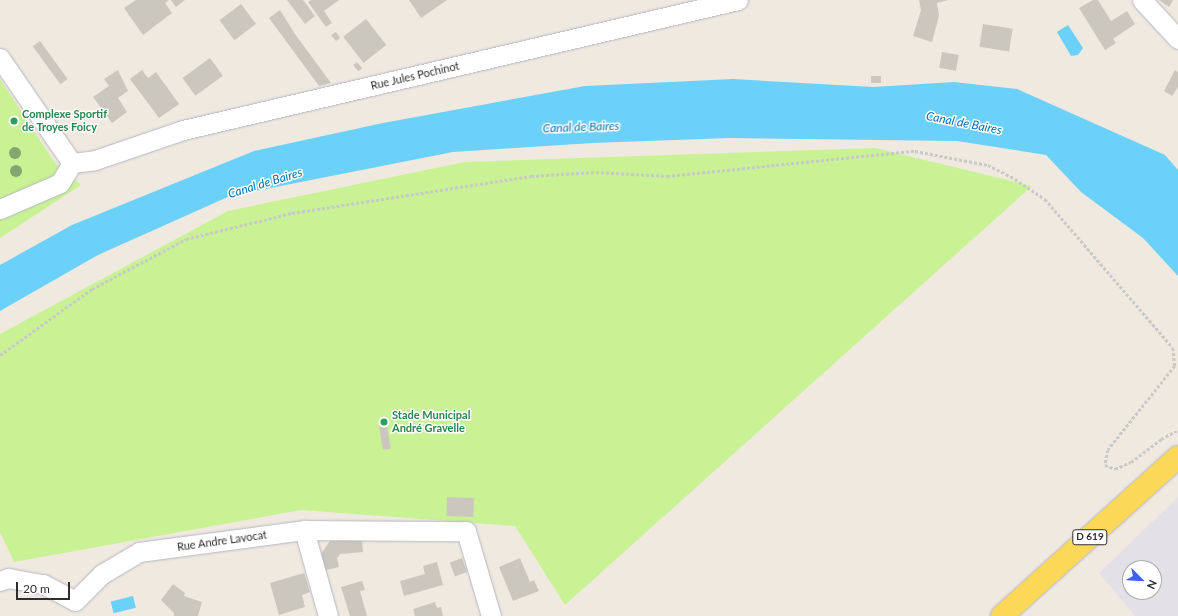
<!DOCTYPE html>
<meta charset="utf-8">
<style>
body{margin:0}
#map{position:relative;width:1178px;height:616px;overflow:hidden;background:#f0e9e0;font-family:Lato,sans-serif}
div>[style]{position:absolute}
.industrial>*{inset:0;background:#e3e0e8}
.pitch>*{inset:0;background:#c9f294}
.water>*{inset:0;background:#6cd1f8;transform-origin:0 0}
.building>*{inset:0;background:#cbc7be;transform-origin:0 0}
.path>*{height:2.5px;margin-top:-1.25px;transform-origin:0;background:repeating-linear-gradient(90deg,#c9c9c9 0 3px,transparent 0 5px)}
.roads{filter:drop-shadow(0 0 1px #b4b6c2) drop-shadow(0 0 1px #b4b6c2)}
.minor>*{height:19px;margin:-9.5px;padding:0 9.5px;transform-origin:9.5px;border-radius:9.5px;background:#fff}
.major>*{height:22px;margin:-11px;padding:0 11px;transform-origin:11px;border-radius:11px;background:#fcd859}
.trees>*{width:12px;height:12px;margin:-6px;border-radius:50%;background:#82a870}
.dots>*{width:11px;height:11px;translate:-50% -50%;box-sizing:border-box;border:2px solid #fff;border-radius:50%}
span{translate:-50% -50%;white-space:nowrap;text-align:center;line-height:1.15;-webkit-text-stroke:3px #fff;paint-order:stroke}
.shield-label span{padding:1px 3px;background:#fff;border:1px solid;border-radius:3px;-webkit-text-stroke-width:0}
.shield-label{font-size:10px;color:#2e2e2e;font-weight:700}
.street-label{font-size:11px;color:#2e2e2e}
.leisure-label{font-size:11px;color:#27864d;font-weight:700}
.left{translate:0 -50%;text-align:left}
.water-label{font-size:12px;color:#0370ad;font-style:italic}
.north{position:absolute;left:1122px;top:560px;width:40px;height:40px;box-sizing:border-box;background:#fff;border:1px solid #ababab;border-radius:50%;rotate:114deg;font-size:11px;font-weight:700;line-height:16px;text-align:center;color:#2e2e2e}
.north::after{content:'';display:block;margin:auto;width:14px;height:18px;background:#3e5fff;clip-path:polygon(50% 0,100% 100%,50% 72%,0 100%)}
.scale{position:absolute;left:16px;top:582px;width:54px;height:18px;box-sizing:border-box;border:2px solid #2e2e2e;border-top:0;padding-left:5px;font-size:12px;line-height:14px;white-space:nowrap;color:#2e2e2e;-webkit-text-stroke:3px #fff;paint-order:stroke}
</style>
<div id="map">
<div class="industrial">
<div style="clip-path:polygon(evenodd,1178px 497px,1178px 616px,1135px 616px,1099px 573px,1178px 497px,1130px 568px,1154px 568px,1154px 592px,1130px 592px,1130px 568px)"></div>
</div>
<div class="pitch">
<div style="clip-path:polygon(0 79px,55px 163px,81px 185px,0 238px)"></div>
<div style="clip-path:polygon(875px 148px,1032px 186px,565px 605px,515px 526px,301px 510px,14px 562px,0 532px,0 334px,228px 211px,465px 162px)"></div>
</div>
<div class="water">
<div style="clip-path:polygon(1068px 25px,1083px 48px,1078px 55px,1071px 56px,1057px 32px)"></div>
<div style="clip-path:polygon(733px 79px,873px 87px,954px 82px,1017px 89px,1165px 155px,1178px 170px,1178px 276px,1143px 238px,1081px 192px,1046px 155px,957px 141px,730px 138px,592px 143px,453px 152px,230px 196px,98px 255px,0 311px,0 265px,72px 225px,254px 151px,383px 123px,585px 86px)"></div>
<div style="left:133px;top:596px;width:12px;height:23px;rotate:76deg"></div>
</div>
<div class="building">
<div style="clip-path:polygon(136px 0,169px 0,165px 3px,172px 13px,143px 35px,124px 8px)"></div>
<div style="clip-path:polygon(171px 0,185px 0,176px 7px)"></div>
<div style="clip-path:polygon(287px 0,303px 0,315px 16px,305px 24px)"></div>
<div style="clip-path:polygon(311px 0,339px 0,324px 11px,332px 23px,326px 27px,308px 2px)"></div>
<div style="clip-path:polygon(409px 0,447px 0,421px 18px)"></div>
<div style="clip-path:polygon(919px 0,948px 0,937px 3px,939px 16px,932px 42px,913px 36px,921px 10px)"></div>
<div style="clip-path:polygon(1093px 0,1098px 0,1111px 21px,1127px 11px,1135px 24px,1113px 39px,1116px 43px,1105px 50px,1079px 8px)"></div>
<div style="clip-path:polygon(1159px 0,1173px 0,1169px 7px)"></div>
<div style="left:241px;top:4px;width:25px;height:27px;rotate:53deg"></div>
<div style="clip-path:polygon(280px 10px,295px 34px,331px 83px,319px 86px,269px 18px)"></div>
<div style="left:366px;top:19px;width:33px;height:29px;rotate:52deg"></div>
<div style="left:983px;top:24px;width:30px;height:23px;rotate:9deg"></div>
<div style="clip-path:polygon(336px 32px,340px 38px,336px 41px,331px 35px)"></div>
<div style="left:40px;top:41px;width:47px;height:9px;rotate:54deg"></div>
<div style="left:942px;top:52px;width:17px;height:16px;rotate:10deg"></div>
<div style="left:210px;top:58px;width:22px;height:34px;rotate:54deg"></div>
<div style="left:357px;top:62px;width:8px;height:5px;rotate:50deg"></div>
<div style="clip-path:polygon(118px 70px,128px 91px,118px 98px,127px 112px,112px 123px,93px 97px,109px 86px,104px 79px)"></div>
<div style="clip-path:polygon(142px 70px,148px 78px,156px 72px,179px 104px,159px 118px,130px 79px)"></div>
<div style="clip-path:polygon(1175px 70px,1178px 72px,1178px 87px,1172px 96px,1164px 91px)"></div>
<div style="left:871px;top:76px;width:10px;height:7px"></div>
<div style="left:387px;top:425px;width:24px;height:8px;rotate:81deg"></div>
<div style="left:447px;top:497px;width:27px;height:19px;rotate:2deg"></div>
<div style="clip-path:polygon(362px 538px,363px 552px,340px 554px,337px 558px,339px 567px,326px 570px,321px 554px,330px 541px)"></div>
<div style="left:462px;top:558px;width:15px;height:13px;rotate:70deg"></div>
<div style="clip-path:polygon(520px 558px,530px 582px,534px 580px,539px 591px,513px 601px,499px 567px)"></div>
<div style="clip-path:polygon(437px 562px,443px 585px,404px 596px,400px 581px,425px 574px,423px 566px)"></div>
<div style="clip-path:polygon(304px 573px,310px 592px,302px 595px,305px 607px,279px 615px,270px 583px)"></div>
<div style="clip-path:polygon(362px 581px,365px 590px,360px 591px,367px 616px,350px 616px,341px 587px)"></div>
<div style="clip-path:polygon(173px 584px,185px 593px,184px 596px,202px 602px,198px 616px,174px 616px,174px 613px,161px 600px)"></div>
<div style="clip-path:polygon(435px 602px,437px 608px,441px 607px,443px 616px,415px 616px,413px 609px)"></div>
</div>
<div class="path">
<div style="left:0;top:355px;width:113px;rotate:-35.7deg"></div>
<div style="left:92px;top:289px;width:106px;rotate:-28deg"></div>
<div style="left:186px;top:239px;width:109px;rotate:-13.8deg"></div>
<div style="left:292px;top:213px;width:242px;rotate:-8.8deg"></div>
<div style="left:531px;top:176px;width:65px;rotate:-3.5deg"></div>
<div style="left:596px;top:172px;width:71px;rotate:3.2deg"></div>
<div style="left:667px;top:176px;width:249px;rotate:-5.8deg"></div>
<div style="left:915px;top:151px;width:74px;rotate:10.9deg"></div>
<div style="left:988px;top:165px;width:30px;rotate:27deg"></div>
<div style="left:1015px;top:179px;width:36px;rotate:34deg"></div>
<div style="left:1045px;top:199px;width:196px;rotate:49.3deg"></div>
<div style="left:1173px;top:348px;width:18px;rotate:84deg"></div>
<div style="left:1175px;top:366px;width:107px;rotate:128.6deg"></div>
<div style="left:1108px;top:450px;width:15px;rotate:101deg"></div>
<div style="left:1105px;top:465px;width:11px;rotate:22deg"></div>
<div style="left:1115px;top:469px;width:17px;rotate:-24deg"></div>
<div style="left:1131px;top:462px;width:38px;rotate:-37deg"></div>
<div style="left:1161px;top:439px;width:15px;rotate:-28deg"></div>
<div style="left:1174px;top:432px;width:4px"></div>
</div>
<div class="roads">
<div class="minor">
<div style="left:1142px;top:0;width:53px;rotate:47.3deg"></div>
<div style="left:0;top:58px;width:127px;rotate:55.6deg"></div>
<div style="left:72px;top:163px;width:23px;rotate:-7deg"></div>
<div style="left:95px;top:160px;width:93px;rotate:-18.8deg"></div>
<div style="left:183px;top:130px;width:570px;rotate:-13.18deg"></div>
<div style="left:0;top:209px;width:65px;rotate:-23.4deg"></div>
<div style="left:60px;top:183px;width:23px;rotate:-59deg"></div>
<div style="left:304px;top:530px;width:89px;rotate:74.4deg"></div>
<div style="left:0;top:581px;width:9px;rotate:-21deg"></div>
<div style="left:8px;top:578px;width:36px;rotate:10deg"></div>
<div style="left:43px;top:584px;width:36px;rotate:28deg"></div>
<div style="left:75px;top:601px;width:38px;rotate:-45deg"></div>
<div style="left:102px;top:574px;width:43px;rotate:-30.7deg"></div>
<div style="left:139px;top:552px;width:166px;rotate:-7.6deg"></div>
<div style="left:304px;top:530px;width:162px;rotate:0.4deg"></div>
<div style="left:466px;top:531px;width:89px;rotate:73.6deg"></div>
</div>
<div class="major">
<div style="left:1002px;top:616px;width:237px;rotate:-42.1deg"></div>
</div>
</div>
<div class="trees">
<div style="left:15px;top:153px"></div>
<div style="left:16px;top:171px"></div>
</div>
<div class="dots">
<div style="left:14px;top:121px;background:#2e9e5b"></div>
<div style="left:384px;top:422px;background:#2e9e5b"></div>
</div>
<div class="shield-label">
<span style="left:1090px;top:537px">D 619</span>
</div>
<div class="street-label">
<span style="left:415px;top:76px;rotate:-13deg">Rue Jules Pochinot</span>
<span style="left:222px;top:541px;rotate:-8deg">Rue Andre Lavocat</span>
</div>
<div class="leisure-label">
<span class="left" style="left:22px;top:121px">Complexe Sportif<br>de Troyes Foicy</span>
<span class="left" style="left:392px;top:422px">Stade Municipal<br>André Gravelle</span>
</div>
<div class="water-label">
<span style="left:964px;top:123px;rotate:11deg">Canal de Baires</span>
<span style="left:581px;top:127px;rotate:-2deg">Canal de Baires</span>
<span style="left:265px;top:183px;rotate:-17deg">Canal de Baires</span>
</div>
<div class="north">N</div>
<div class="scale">20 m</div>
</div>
